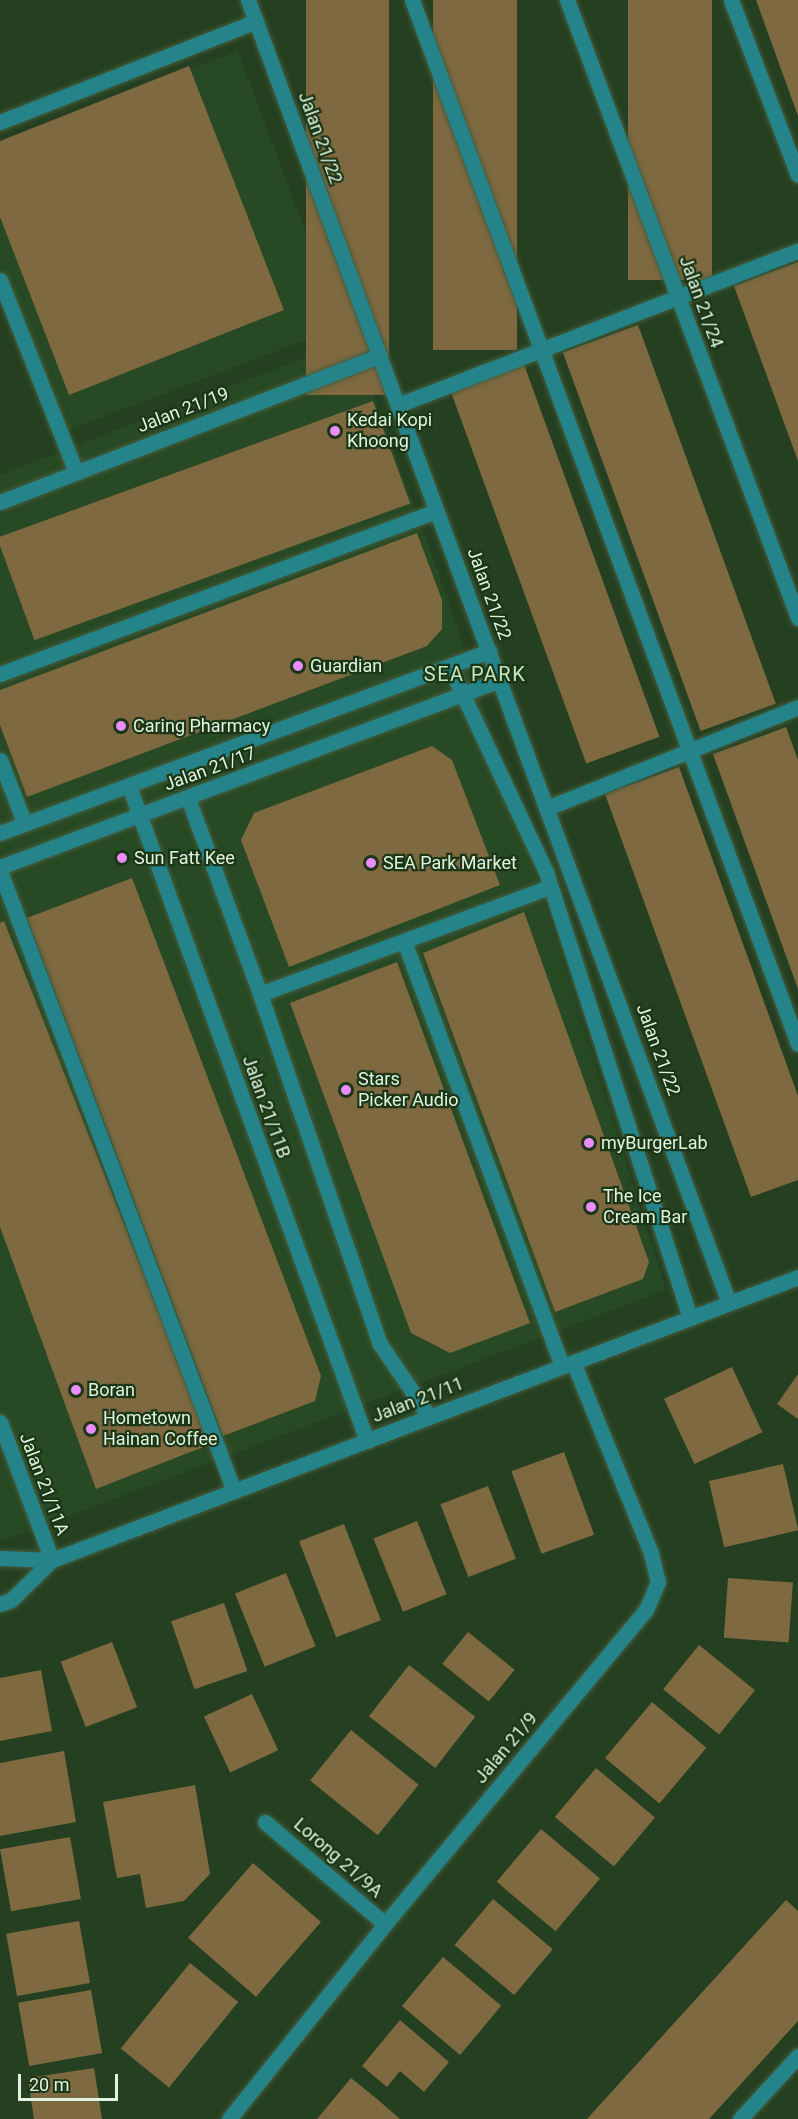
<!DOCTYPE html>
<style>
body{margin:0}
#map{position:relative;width:798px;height:2119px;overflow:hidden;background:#254020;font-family:Roboto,sans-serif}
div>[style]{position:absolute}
.built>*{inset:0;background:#274923}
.building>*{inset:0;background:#7f6940;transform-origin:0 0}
.roads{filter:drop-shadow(0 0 2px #435d3f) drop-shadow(0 0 2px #435d3f)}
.minor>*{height:15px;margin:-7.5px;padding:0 7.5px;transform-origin:7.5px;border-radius:7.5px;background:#24848a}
.dots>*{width:16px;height:16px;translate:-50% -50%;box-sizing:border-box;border:3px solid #1a3616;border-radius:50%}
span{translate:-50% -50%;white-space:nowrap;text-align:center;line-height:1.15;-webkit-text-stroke:4.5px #1a3616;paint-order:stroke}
.street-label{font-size:18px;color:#e2f3df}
.poi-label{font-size:18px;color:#e2f3df}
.left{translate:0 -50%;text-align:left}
.neighbourhood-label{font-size:20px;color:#c6e8c0;letter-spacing:1.5px}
.scale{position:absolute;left:18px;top:2074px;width:100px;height:27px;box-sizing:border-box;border:3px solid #e2f3df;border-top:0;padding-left:8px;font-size:18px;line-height:21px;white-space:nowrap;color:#e2f3df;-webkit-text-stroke:4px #1a3616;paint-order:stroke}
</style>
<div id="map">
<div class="built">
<div style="clip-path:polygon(238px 51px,341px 327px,52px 436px,0 295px,0 141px)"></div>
<div style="clip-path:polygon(353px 339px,457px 625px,666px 1290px,0 1542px,0 475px)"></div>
</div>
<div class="building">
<div style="left:306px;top:0;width:83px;height:395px"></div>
<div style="left:433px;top:0;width:84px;height:350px"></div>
<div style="left:628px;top:0;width:84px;height:280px"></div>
<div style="clip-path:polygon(756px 0,798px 0,798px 116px)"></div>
<div style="clip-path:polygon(189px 66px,284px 310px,69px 395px,0 217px,0 141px)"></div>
<div style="clip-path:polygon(798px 262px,798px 461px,734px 286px)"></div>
<div style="left:638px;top:325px;width:403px;height:80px;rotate:70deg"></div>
<div style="left:522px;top:359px;width:402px;height:78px;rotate:70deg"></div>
<div style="left:373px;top:401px;width:109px;height:400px;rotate:70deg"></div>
<div style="clip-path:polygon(417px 533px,442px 600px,442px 629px,427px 646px,27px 797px,0 725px,0 690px)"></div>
<div style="clip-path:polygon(786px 727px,798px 760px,798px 989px,713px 754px)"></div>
<div style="clip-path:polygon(432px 746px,452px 760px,500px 885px,289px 967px,241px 840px,254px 813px)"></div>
<div style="clip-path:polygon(679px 767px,798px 1096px,798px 1180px,751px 1197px,605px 794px)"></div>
<div style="clip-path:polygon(132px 878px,321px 1376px,315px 1401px,223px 1436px,27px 918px)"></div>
<div style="clip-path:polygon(524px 912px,649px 1262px,643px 1279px,555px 1312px,423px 953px)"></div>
<div style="clip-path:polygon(4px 921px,211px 1444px,96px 1489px,0 1227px,0 923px)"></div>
<div style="clip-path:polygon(397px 962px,530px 1323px,450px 1353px,411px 1333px,290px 1003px)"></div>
<div style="left:732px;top:1367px;width:72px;height:75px;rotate:65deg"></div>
<div style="clip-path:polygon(798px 1374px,798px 1419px,777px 1404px)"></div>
<div style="left:564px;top:1452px;width:88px;height:56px;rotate:70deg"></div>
<div style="left:783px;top:1464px;width:68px;height:76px;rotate:77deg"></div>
<div style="left:488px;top:1486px;width:78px;height:51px;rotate:69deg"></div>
<div style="left:417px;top:1521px;width:79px;height:47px;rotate:68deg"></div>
<div style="left:344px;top:1524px;width:103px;height:48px;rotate:69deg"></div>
<div style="left:286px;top:1573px;width:79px;height:55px;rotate:68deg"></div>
<div style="left:728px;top:1578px;width:65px;height:60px;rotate:4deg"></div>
<div style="left:224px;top:1603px;width:72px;height:56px;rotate:71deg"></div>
<div style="left:468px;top:1632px;width:60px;height:41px;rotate:39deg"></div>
<div style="left:112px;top:1642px;width:70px;height:55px;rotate:69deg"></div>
<div style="left:699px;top:1645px;width:72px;height:57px;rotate:39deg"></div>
<div style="left:409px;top:1665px;width:84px;height:65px;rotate:38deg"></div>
<div style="clip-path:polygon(41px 1670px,52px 1731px,0 1741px,0 1678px)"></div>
<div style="left:252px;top:1694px;width:62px;height:53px;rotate:65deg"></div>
<div style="left:652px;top:1702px;width:71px;height:73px;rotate:40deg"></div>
<div style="left:351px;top:1730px;width:87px;height:65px;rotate:39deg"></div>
<div style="clip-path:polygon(64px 1751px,76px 1822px,0 1836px,0 1763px)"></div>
<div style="left:596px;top:1768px;width:77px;height:64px;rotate:40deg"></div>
<div style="clip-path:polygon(195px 1785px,210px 1874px,184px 1901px,146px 1908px,140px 1874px,117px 1878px,103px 1802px)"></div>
<div style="left:541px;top:1829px;width:77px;height:69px;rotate:40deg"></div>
<div style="left:70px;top:1837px;width:63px;height:71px;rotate:80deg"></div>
<div style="left:253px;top:1863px;width:90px;height:99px;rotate:41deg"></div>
<div style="left:493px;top:1899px;width:78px;height:60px;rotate:40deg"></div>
<div style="clip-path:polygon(786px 1900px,798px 1911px,798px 2021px,709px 2119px,587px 2119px)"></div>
<div style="left:79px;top:1921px;width:63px;height:74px;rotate:80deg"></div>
<div style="left:443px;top:1957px;width:76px;height:64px;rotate:40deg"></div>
<div style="left:190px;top:1963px;width:62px;height:110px;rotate:39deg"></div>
<div style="left:91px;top:1990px;width:64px;height:74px;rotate:80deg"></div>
<div style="clip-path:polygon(400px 2020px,449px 2062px,424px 2092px,400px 2071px,387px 2087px,362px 2066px)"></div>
<div style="clip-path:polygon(94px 2068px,102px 2119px,34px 2119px,28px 2078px)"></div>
<div style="clip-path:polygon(351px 2078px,377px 2099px,400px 2119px,317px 2119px)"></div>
</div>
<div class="roads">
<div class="minor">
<div style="left:248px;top:0;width:1389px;rotate:69.74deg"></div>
<div style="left:412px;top:0;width:1113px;rotate:69.71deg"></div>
<div style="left:567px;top:0;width:660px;rotate:69.5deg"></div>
<div style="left:731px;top:0;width:187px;rotate:69.1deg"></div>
<div style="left:0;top:122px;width:275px;rotate:-21.5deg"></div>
<div style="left:0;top:280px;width:206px;rotate:68.4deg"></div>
<div style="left:398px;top:405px;width:429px;rotate:-21.1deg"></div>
<div style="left:0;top:502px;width:407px;rotate:-21.1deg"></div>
<div style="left:450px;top:667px;width:226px;rotate:64.9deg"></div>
<div style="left:546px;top:872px;width:469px;rotate:72.1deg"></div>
<div style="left:0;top:674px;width:466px;rotate:-20.5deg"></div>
<div style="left:0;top:760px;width:66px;rotate:68.8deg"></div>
<div style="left:129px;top:786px;width:697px;rotate:70.03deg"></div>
<div style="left:188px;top:798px;width:209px;rotate:69.8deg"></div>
<div style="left:260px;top:994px;width:370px;rotate:71.1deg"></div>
<div style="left:380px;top:1344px;width:87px;rotate:55.8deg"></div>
<div style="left:547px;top:808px;width:271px;rotate:-21.9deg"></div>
<div style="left:0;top:833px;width:522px;rotate:-20.41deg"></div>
<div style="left:0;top:867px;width:534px;rotate:-20.51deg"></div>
<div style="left:0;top:871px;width:663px;rotate:69.32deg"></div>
<div style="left:404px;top:941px;width:453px;rotate:69.6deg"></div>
<div style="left:260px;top:994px;width:309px;rotate:-20.3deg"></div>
<div style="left:0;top:1422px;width:147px;rotate:69.4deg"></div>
<div style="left:0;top:1558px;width:52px;rotate:2.2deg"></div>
<div style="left:52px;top:1560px;width:798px;rotate:-20.77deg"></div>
<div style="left:0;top:1604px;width:12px;rotate:-20deg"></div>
<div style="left:11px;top:1600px;width:57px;rotate:-44.3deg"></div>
<div style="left:265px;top:1822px;width:157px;rotate:40.4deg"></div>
<div style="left:229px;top:2119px;width:250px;rotate:-51.3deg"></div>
<div style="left:385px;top:1924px;width:408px;rotate:-50.3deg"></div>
<div style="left:646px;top:1610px;width:30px;rotate:-67deg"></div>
<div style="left:658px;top:1582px;width:30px;rotate:-104deg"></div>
<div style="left:651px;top:1553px;width:206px;rotate:-112.2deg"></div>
<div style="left:740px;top:2119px;width:86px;rotate:-47.4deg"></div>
</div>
</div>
<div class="dots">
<div style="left:335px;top:431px;background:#eb8dfc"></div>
<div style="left:298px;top:666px;background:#eb8dfc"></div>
<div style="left:121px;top:726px;background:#eb8dfc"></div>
<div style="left:122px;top:858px;background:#eb8dfc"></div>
<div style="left:371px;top:863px;background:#eb8dfc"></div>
<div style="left:346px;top:1090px;background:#eb8dfc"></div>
<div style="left:589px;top:1143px;background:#eb8dfc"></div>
<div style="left:591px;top:1207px;background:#eb8dfc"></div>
<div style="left:76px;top:1390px;background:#eb8dfc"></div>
<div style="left:91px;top:1429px;background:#eb8dfc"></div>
</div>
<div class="street-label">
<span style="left:320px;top:138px;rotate:70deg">Jalan 21/22</span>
<span style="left:701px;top:302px;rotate:70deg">Jalan 21/24</span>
<span style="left:183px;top:410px;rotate:-21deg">Jalan 21/19</span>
<span style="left:489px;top:594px;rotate:70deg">Jalan 21/22</span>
<span style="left:210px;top:769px;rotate:-20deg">Jalan 21/17</span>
<span style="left:658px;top:1050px;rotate:70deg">Jalan 21/22</span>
<span style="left:266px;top:1107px;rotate:70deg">Jalan 21/11B</span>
<span style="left:418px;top:1400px;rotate:-21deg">Jalan 21/11</span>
<span style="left:44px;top:1484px;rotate:69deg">Jalan 21/11A</span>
<span style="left:506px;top:1748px;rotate:-50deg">Jalan 21/9</span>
<span style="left:338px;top:1858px;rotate:41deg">Lorong 21/9A</span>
</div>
<div class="poi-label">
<span class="left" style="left:347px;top:431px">Kedai Kopi<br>Khoong</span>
<span class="left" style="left:310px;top:666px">Guardian</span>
<span class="left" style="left:133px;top:726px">Caring Pharmacy</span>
<span class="left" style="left:134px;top:858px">Sun Fatt Kee</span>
<span class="left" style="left:383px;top:863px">SEA Park Market</span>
<span class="left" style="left:358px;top:1090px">Stars<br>Picker Audio</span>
<span class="left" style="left:601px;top:1143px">myBurgerLab</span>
<span class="left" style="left:603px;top:1207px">The Ice<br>Cream Bar</span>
<span class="left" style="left:88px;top:1390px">Boran</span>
<span class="left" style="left:103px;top:1429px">Hometown<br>Hainan Coffee</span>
</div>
<div class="neighbourhood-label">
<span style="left:475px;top:674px">SEA PARK</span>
</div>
<div class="scale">20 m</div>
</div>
